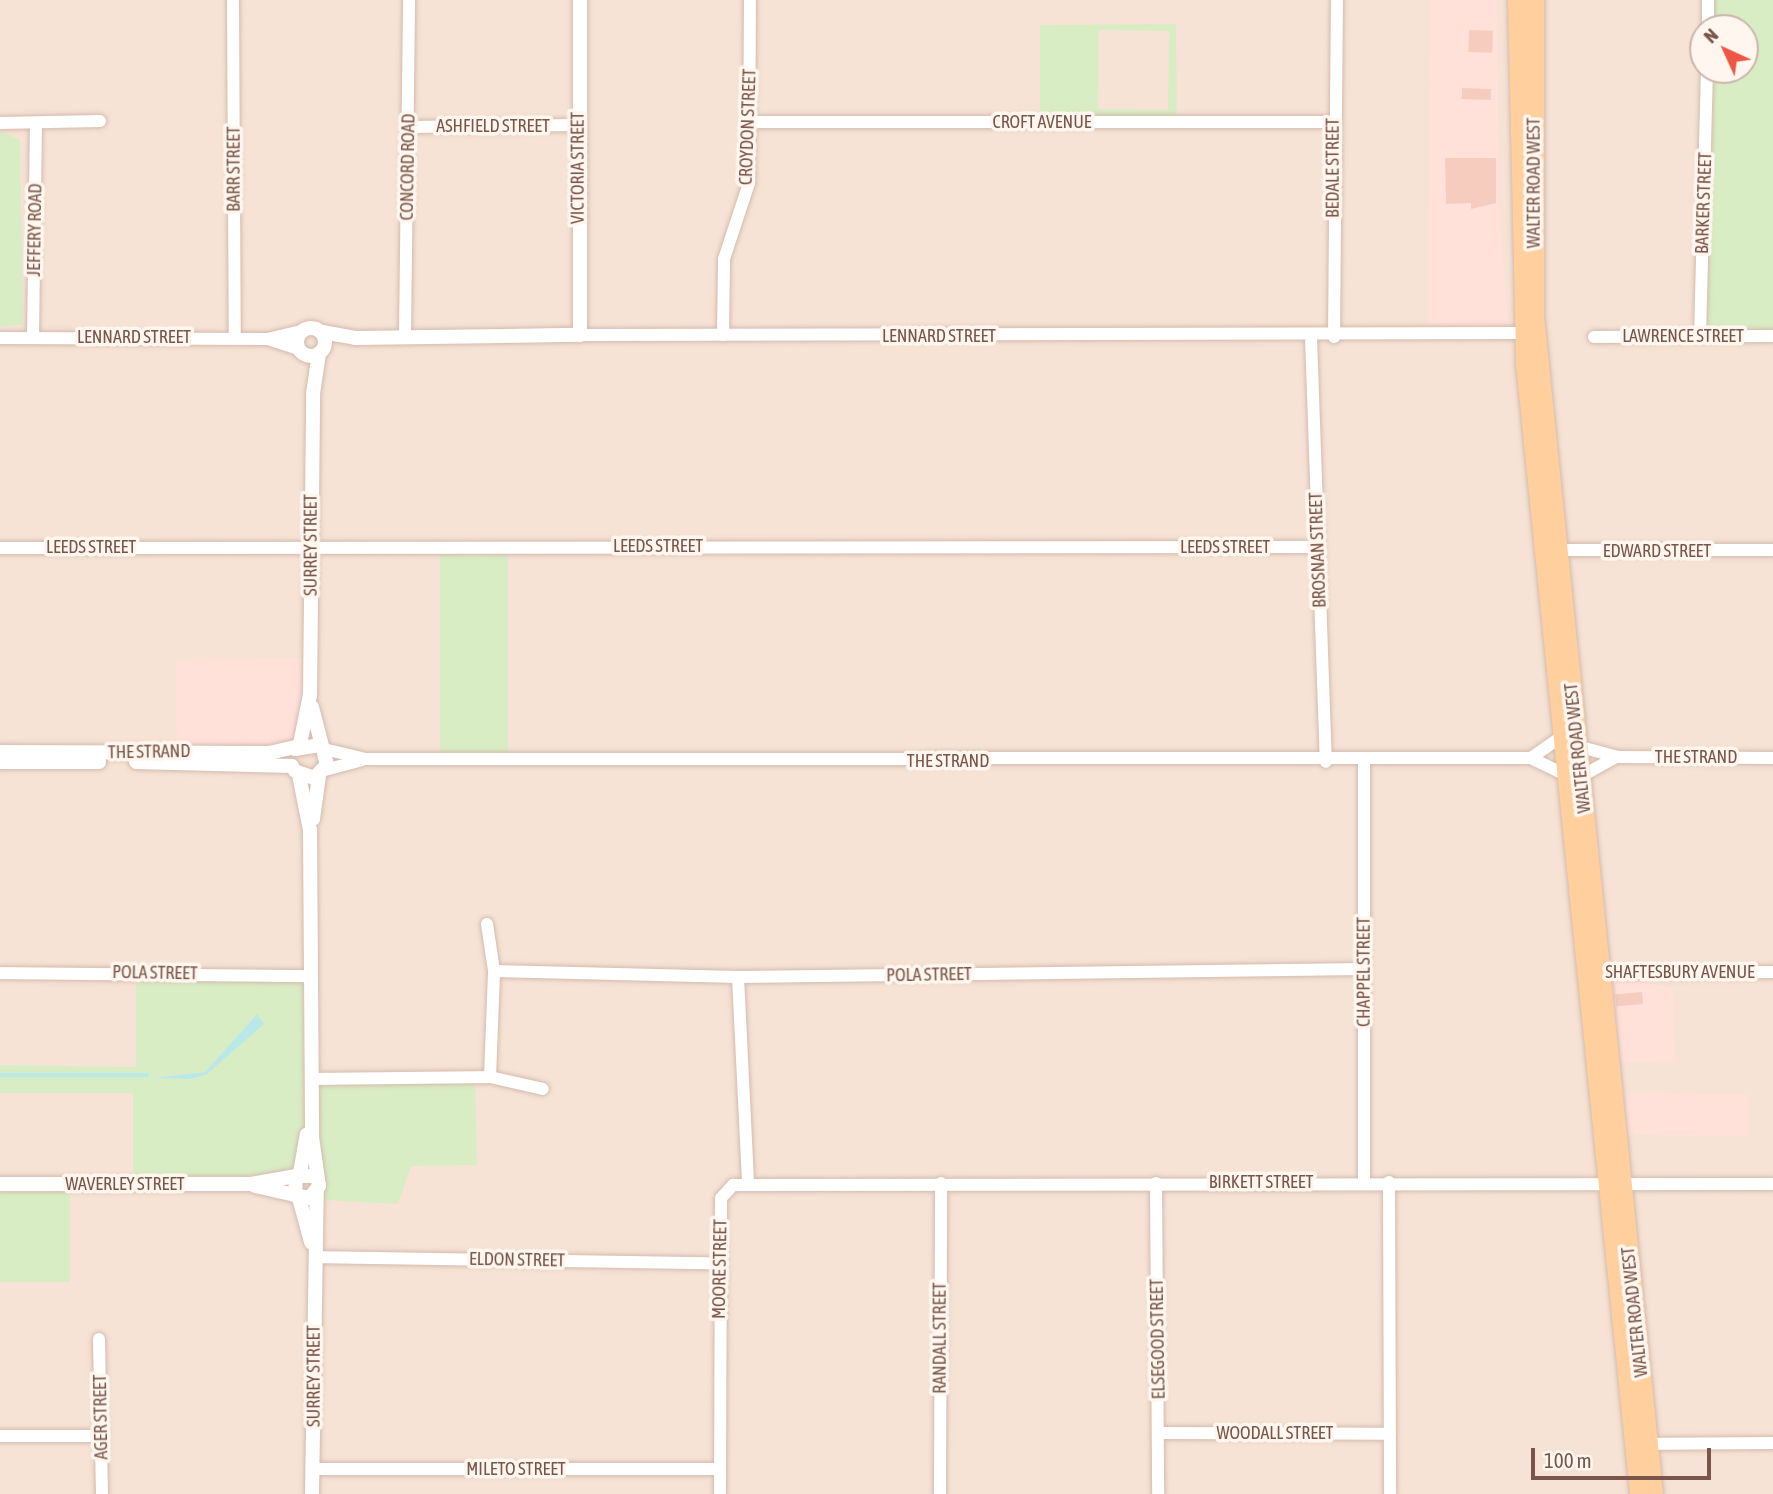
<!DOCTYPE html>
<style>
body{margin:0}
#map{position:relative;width:1773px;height:1494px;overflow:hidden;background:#fef2e7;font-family:"Asap Condensed",sans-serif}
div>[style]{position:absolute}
.residential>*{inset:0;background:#f6e3d5}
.commercial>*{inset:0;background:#ffe1da;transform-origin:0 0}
.green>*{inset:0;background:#d9edc4;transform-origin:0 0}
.water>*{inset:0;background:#bae8e9}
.stream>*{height:3.5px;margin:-1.75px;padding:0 1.75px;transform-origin:1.75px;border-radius:1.75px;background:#bae8e9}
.building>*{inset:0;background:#f5ccbd;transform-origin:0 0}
.roads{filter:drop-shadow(0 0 2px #d4bbae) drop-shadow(0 0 2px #d4bbae)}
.minor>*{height:12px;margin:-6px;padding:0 6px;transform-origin:6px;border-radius:6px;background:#fff}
.tertiary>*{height:14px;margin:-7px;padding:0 7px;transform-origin:7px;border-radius:7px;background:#fff}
.tertiary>.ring{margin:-7px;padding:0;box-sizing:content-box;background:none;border:14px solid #fff;border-radius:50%}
.primary>*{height:18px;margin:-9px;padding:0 9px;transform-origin:9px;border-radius:9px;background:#ffcf9d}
span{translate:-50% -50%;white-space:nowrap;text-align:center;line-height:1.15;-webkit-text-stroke:7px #fff7ef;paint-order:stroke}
.street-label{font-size:18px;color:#7a5549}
.north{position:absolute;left:1689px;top:14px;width:70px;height:70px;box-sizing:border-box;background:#fff7ef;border:2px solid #cab6ad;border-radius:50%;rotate:315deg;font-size:19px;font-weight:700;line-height:28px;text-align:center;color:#7a5549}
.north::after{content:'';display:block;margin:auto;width:24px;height:32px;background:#ef5745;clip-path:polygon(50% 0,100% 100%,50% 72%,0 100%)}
.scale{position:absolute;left:1531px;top:1448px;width:180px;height:32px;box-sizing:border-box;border:4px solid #7a5549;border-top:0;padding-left:9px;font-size:21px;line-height:24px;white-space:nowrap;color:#7a5549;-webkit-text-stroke:5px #fff7ef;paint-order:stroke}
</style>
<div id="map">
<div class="residential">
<div style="clip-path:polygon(evenodd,0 0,1773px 0,1773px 1494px,0 1494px,0 0,1703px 28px,1745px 28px,1745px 70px,1703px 70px,1703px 28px)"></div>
</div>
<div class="commercial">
<div style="clip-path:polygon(1430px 0,1497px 0,1499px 206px,1509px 335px,1428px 335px)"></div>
<div style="clip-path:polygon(311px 658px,309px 742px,291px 743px,291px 761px,177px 762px,176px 660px)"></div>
<div style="clip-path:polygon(1610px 972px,1673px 989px,1675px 1063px,1620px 1062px)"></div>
<div style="left:1621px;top:1092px;width:127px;height:42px;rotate:1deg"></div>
</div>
<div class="green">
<div style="clip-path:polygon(1708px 0,1773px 0,1773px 336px,1700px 336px,1707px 70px,1745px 70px,1745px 28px,1707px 28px)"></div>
<div style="clip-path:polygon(evenodd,1176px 24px,1177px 117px,1040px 118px,1040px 25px,1176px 24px,1099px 30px,1169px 31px,1168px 110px,1098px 109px,1099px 30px)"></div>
<div style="clip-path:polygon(0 131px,20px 140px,23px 325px,0 326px)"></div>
<div style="left:440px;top:546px;width:68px;height:214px"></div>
<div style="clip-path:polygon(evenodd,136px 972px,310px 976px,313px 1079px,475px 1077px,477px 1165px,411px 1166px,398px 1204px,304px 1199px,315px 1176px,291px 1185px,133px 1183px,133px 1093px,0 1093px,0 1065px,136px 1067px,136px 972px,256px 1015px,263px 1023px,206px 1075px,189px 1079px,153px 1078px,205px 1072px,256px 1015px)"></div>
<div style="left:0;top:1184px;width:70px;height:98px"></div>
</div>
<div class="water">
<div style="clip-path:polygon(257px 1014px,264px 1024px,206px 1075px,189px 1079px,153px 1078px,205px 1072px)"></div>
</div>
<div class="stream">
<div style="left:0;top:1075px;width:147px"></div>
</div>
<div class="building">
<div style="left:1469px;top:30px;width:24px;height:22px;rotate:2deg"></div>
<div style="left:1462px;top:88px;width:29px;height:11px;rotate:2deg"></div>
<div style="clip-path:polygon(1445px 158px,1496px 158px,1496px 203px,1471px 209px,1471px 203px,1446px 204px)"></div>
<div style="left:1642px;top:992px;width:12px;height:27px;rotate:85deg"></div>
</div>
<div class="roads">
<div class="minor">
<div style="left:233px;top:0;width:338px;rotate:89.7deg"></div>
<div style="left:1708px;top:28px;width:28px;rotate:-90deg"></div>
<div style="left:752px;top:122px;width:580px"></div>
<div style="left:0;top:123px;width:100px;rotate:-1.1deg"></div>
<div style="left:409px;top:127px;width:168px;rotate:-0.7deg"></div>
<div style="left:405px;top:335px;width:335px;rotate:-89.3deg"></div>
<div style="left:580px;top:335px;width:943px;rotate:-0.12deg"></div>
<div style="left:723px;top:335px;width:76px;rotate:-89.2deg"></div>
<div style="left:724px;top:259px;width:80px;rotate:-71.8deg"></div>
<div style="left:749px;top:183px;width:183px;rotate:-89.7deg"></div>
<div style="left:1700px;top:336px;width:266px;rotate:-88.5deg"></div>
<div style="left:33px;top:337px;width:214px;rotate:-89.2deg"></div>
<div style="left:1311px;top:337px;width:425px;rotate:88deg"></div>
<div style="left:1334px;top:337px;width:337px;rotate:-89.5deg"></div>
<div style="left:1594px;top:337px;width:179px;rotate:-0.3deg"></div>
<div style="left:0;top:338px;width:267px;rotate:0.2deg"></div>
<div style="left:267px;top:339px;width:35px;rotate:-13deg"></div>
<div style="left:268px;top:339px;width:33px;rotate:18deg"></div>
<div style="left:0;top:548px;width:1317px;rotate:-0.04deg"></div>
<div style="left:1553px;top:550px;width:220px"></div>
<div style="left:1577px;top:746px;width:42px;rotate:15deg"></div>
<div style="left:1618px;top:757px;width:155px;rotate:0.4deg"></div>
<div style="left:324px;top:749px;width:43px;rotate:13.4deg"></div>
<div style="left:366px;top:759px;width:1165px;rotate:-0.05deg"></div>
<div style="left:1531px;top:758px;width:39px;rotate:26deg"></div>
<div style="left:1531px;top:758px;width:38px;rotate:-35deg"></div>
<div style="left:325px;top:770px;width:38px;rotate:-15deg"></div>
<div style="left:1580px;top:777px;width:39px;rotate:-29deg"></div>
<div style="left:487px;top:924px;width:48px;rotate:81.5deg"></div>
<div style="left:0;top:973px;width:310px;rotate:0.6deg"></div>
<div style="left:1595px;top:973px;width:178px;rotate:-0.3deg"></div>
<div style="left:738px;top:977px;width:205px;rotate:87.2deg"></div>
<div style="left:490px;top:1077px;width:54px;rotate:12.8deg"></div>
<div style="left:313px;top:1079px;width:177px;rotate:-0.6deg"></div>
<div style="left:490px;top:1077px;width:106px;rotate:-87.8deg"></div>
<div style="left:494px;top:971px;width:244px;rotate:1.4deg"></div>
<div style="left:738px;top:977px;width:626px;rotate:-0.73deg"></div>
<div style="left:1364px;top:1182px;width:419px;rotate:-90deg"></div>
<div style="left:1389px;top:1182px;width:312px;rotate:89.8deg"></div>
<div style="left:1156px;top:1183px;width:311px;rotate:89.6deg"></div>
<div style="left:315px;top:1257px;width:403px;rotate:0.9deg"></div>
<div style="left:99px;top:1339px;width:155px;rotate:88.9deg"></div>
<div style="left:1159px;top:1433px;width:231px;rotate:0.2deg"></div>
<div style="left:0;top:1436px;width:101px"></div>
<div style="left:1644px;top:1444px;width:129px;rotate:-0.4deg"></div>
<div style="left:313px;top:1469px;width:407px"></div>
<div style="left:720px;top:1494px;width:296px;rotate:-89.8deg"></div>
<div style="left:721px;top:1198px;width:18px;rotate:-47deg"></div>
<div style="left:733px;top:1185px;width:1040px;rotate:-0.06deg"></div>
<div style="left:940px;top:1494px;width:311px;rotate:-89.8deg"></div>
</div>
<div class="tertiary">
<div class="ring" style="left:297px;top:328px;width:14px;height:14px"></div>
<div style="left:322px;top:332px;width:34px;rotate:10deg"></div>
<div style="left:355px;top:338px;width:225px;rotate:-0.8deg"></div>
<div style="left:580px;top:335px;width:335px;rotate:-90deg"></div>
<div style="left:300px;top:744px;width:50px;rotate:-78.5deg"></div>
<div style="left:310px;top:695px;width:301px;rotate:-89.4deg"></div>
<div style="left:313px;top:394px;width:41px;rotate:-81.7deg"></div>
<div style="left:295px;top:749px;width:25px;rotate:-9deg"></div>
<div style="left:0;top:752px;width:269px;rotate:0.2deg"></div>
<div style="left:269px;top:753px;width:28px;rotate:-13deg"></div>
<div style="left:0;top:762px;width:99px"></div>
<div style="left:136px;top:762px;width:156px;rotate:1.5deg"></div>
<div style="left:295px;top:771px;width:20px;rotate:20deg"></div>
<div style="left:314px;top:778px;width:18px;rotate:-45deg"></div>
<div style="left:327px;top:765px;width:60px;rotate:-104.5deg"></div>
<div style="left:299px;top:775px;width:56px;rotate:78.7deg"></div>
<div style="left:310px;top:830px;width:307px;rotate:89.6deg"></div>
<div style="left:312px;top:1137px;width:49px;rotate:81.9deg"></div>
<div style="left:319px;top:1186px;width:15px;rotate:127deg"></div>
<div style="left:310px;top:1198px;width:15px;rotate:-169deg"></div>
<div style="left:295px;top:1195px;width:19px;rotate:-87deg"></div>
<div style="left:296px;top:1176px;width:19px"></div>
<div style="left:313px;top:819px;width:43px;rotate:-82.1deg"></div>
<div style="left:300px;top:1173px;width:39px;rotate:-80deg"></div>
<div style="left:0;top:1184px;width:251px"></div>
<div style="left:251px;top:1184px;width:46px;rotate:-10.1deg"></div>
<div style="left:255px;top:1186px;width:41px;rotate:12.7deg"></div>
<div style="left:299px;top:1198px;width:46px;rotate:74.7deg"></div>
<div style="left:312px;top:1494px;width:303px;rotate:-89.1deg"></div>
</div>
<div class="primary">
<div style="left:1517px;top:0;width:363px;rotate:88.7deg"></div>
<div style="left:1525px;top:363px;width:1137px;rotate:84.24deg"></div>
<div style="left:1535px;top:0;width:316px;rotate:90deg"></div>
<div style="left:1535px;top:316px;width:1184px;rotate:84.23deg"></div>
</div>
</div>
<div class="street-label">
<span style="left:1042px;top:122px">CROFT AVENUE</span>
<span style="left:493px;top:126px">ASHFIELD STREET</span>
<span style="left:748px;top:127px;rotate:-88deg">CROYDON STREET</span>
<span style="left:408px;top:167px;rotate:-89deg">CONCORD ROAD</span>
<span style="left:578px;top:168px;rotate:-90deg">VICTORIA STREET</span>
<span style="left:1333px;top:168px;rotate:-90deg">BEDALE STREET</span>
<span style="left:234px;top:169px;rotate:-90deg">BARR STREET</span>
<span style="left:1534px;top:183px;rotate:-90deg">WALTER ROAD WEST</span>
<span style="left:1704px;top:203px;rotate:-88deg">BARKER STREET</span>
<span style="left:35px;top:230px;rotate:-89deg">JEFFERY ROAD</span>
<span style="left:939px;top:336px">LENNARD STREET</span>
<span style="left:1683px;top:336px">LAWRENCE STREET</span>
<span style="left:134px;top:337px">LENNARD STREET</span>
<span style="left:311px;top:545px;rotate:-90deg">SURREY STREET</span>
<span style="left:658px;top:546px">LEEDS STREET</span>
<span style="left:91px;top:547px">LEEDS STREET</span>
<span style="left:1225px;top:547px">LEEDS STREET</span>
<span style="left:1318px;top:550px;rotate:-92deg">BROSNAN STREET</span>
<span style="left:1657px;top:551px">EDWARD STREET</span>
<span style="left:1578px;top:748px;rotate:-96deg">WALTER ROAD WEST</span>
<span style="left:149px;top:752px;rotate:-1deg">THE STRAND</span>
<span style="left:1696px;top:757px">THE STRAND</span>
<span style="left:948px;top:761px">THE STRAND</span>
<span style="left:1364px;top:972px;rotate:-90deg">CHAPPEL STREET</span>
<span style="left:1680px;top:972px">SHAFTESBURY AVENUE</span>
<span style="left:155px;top:973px;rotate:1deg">POLA STREET</span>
<span style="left:929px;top:975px;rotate:-1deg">POLA STREET</span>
<span style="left:1261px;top:1182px">BIRKETT STREET</span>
<span style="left:125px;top:1184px">WAVERLEY STREET</span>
<span style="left:517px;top:1260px;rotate:1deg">ELDON STREET</span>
<span style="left:720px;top:1269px;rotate:-89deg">MOORE STREET</span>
<span style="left:1635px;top:1312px;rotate:-96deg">WALTER ROAD WEST</span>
<span style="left:940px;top:1338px;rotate:-90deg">RANDALL STREET</span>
<span style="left:1158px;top:1339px;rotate:-91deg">ELSEGOOD STREET</span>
<span style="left:314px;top:1376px;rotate:-90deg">SURREY STREET</span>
<span style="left:101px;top:1417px;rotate:-91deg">AGER STREET</span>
<span style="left:1275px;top:1433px">WOODALL STREET</span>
<span style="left:516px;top:1469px">MILETO STREET</span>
</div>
<div class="north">N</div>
<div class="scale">100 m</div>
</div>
